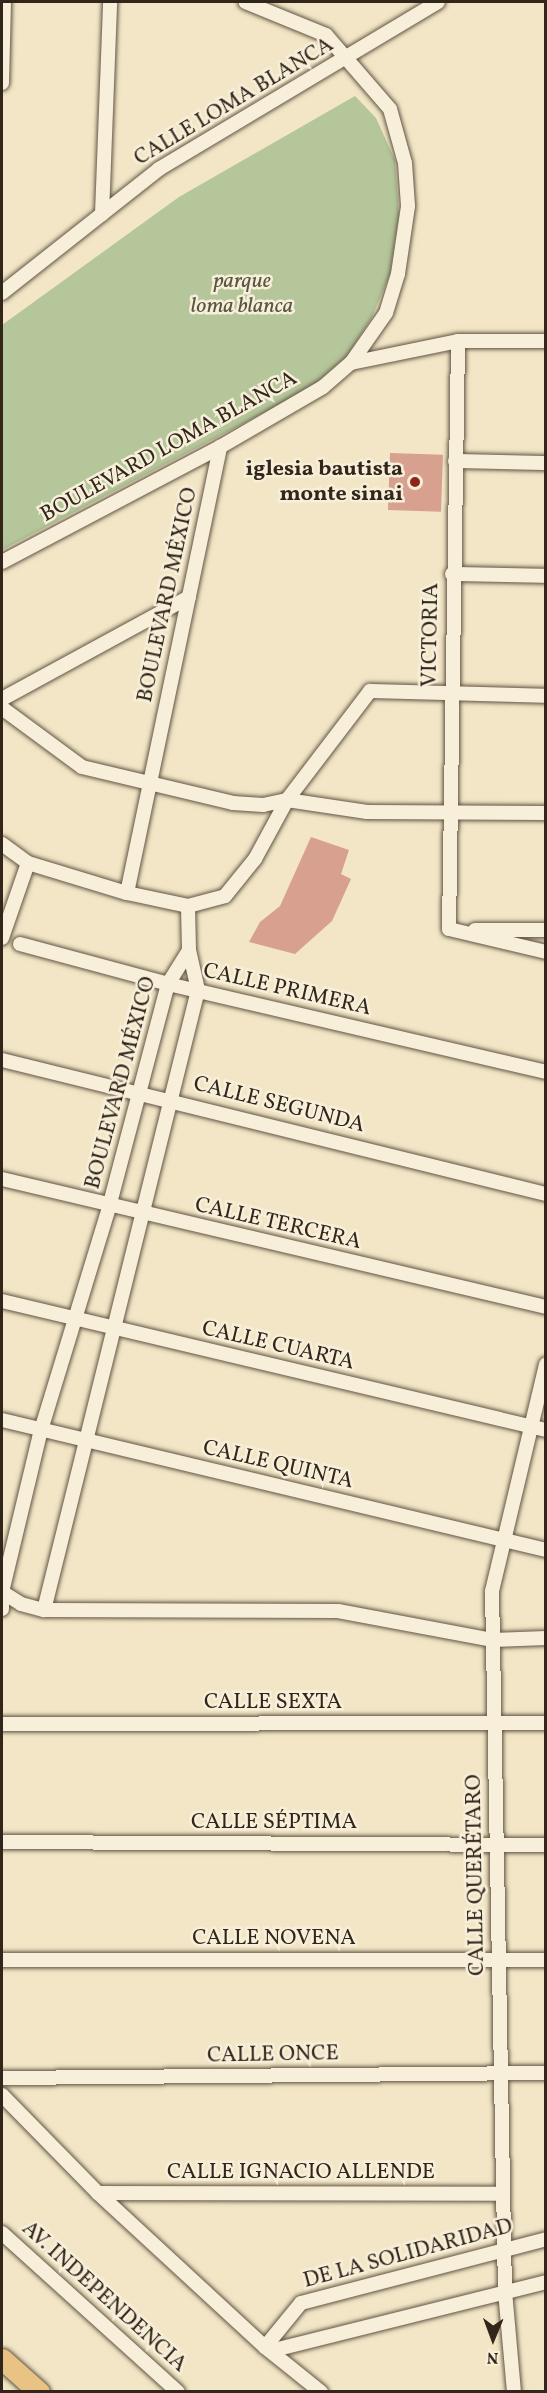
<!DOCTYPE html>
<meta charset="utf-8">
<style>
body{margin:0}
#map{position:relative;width:547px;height:2393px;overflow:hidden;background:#f2e6c6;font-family:Vollkorn,serif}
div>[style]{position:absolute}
.green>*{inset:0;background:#b4c69a}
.building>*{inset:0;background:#d7a08f;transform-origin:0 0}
.roads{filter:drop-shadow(0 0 2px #625544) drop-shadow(0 0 2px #625544)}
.street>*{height:14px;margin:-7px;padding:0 7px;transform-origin:7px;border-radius:7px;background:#f7efda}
.primary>*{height:21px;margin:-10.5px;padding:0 10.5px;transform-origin:10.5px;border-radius:10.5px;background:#e9c383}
.dots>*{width:16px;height:16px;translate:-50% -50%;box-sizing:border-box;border:3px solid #f7efda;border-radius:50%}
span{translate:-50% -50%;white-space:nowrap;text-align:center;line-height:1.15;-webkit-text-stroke:5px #f7efda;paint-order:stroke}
.street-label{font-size:22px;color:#322519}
.park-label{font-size:22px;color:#595540;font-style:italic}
.poi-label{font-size:22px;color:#322519;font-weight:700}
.right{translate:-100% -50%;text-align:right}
.frame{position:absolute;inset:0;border:3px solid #322519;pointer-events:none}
.north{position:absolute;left:463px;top:2309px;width:60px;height:60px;-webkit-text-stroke:4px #f7efda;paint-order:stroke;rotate:181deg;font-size:16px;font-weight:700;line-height:24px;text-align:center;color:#322519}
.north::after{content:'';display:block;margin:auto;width:21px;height:27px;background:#322519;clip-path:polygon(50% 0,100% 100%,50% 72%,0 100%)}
</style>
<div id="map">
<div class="green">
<div style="clip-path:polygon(355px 96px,376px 118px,395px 160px,399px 215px,390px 274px,372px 317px,347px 356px,309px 389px,2px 550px,2px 325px,179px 197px)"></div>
</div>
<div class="building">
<div style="left:390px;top:453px;width:53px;height:57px;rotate:2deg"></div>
<div style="clip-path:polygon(311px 837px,349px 850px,341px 874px,351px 879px,332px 921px,295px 954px,249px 942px,260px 922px,280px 906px)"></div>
</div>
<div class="roads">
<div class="street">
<div style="left:2px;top:83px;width:81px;rotate:-88.6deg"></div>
<div style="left:102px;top:214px;width:212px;rotate:-87.8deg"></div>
<div style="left:2px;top:293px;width:200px;rotate:-38.3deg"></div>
<div style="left:159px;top:169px;width:325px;rotate:-30.9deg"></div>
<div style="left:351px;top:363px;width:109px;rotate:-11.6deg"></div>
<div style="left:458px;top:341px;width:88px"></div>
<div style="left:455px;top:461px;width:91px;rotate:1.3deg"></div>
<div style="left:2px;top:562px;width:246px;rotate:-27.8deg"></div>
<div style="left:220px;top:447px;width:119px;rotate:-30.2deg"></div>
<div style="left:323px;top:387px;width:37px;rotate:-41deg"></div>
<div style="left:351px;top:363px;width:61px;rotate:-55deg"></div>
<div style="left:386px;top:313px;width:41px;rotate:-72.9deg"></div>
<div style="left:398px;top:274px;width:69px;rotate:-81.6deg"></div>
<div style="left:408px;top:206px;width:43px;rotate:-94deg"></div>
<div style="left:405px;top:163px;width:56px;rotate:-105.5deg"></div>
<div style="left:390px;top:109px;width:98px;rotate:-130.9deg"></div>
<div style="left:326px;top:35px;width:87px;rotate:-157.8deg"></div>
<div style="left:452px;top:574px;width:94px;rotate:1.2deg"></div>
<div style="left:2px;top:699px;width:213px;rotate:-28.6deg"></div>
<div style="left:2px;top:708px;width:99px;rotate:36.4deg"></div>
<div style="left:82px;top:767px;width:155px;rotate:13.4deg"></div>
<div style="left:233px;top:803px;width:30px;rotate:4deg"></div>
<div style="left:263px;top:805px;width:25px;rotate:-12deg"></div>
<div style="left:287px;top:800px;width:81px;rotate:8.5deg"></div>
<div style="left:367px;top:812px;width:179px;rotate:0.3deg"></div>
<div style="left:2px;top:844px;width:32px;rotate:36deg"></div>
<div style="left:28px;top:863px;width:103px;rotate:16.9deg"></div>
<div style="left:127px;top:893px;width:62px;rotate:12deg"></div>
<div style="left:127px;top:893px;width:456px;rotate:-78.2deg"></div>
<div style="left:449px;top:929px;width:588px;rotate:-89.12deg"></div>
<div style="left:449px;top:929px;width:100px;rotate:13.3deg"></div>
<div style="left:475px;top:930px;width:71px"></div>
<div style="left:2px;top:938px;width:79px;rotate:-70.9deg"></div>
<div style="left:20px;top:944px;width:153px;rotate:15.1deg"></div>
<div style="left:168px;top:984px;width:388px;rotate:13.1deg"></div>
<div style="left:2px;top:1060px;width:560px;rotate:13.84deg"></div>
<div style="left:2px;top:1179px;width:559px;rotate:13.24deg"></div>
<div style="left:2px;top:1301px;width:559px;rotate:13.34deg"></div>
<div style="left:2px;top:1420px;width:559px;rotate:13.44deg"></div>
<div style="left:2px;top:1592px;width:22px;rotate:32deg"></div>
<div style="left:21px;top:1604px;width:24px;rotate:15deg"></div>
<div style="left:44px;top:1610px;width:294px;rotate:0.2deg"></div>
<div style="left:338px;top:1611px;width:158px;rotate:10.6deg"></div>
<div style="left:493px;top:1640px;width:53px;rotate:-2.2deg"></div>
<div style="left:2px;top:1609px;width:17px;rotate:-90deg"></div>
<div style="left:2px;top:1592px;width:167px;rotate:-76.5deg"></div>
<div style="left:41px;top:1430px;width:233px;rotate:-73deg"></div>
<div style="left:109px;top:1207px;width:231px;rotate:-75.2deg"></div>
<div style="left:168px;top:984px;width:40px;rotate:-58deg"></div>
<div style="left:44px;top:1610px;width:639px;rotate:-76.05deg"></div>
<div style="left:198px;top:990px;width:41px;rotate:-102.7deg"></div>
<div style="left:189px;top:950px;width:44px;rotate:-91.3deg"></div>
<div style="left:188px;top:906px;width:38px;rotate:-15deg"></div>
<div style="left:225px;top:896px;width:48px;rotate:-51deg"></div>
<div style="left:255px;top:859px;width:67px;rotate:-61.5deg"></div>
<div style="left:287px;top:800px;width:137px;rotate:-52.7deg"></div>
<div style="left:370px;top:691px;width:176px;rotate:1.6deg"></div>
<div style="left:2px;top:1724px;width:544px;rotate:-0.11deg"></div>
<div style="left:2px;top:1842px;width:544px;rotate:0.32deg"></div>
<div style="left:2px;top:1960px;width:544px"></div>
<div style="left:2px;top:2078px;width:544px;rotate:-0.53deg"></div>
<div style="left:2px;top:2095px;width:137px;rotate:45.6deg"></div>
<div style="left:98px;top:2193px;width:227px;rotate:42.7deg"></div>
<div style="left:265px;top:2347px;width:72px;rotate:38.8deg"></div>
<div style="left:98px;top:2193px;width:405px;rotate:0.1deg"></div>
<div style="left:2px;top:2233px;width:237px;rotate:42.1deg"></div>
<div style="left:265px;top:2347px;width:57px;rotate:-50.7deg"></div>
<div style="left:301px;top:2303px;width:253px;rotate:-14.6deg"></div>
<div style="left:270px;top:2351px;width:284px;rotate:-14deg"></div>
<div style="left:514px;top:2392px;width:100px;rotate:-95.1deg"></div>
<div style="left:505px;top:2292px;width:701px;rotate:-91.06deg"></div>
<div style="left:492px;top:1591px;width:233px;rotate:-76.6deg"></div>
</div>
<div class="primary">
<div style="left:2px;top:2359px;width:50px;rotate:41.7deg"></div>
</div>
</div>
<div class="dots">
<div style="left:415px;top:482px;background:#8f2418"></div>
</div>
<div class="street-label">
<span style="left:234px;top:102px;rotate:-31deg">CALLE LOMA BLANCA</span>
<span style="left:169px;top:447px;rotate:-29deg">BOULEVARD LOMA BLANCA</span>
<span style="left:168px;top:595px;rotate:-78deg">BOULEVARD MÉXICO</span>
<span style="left:431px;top:635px;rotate:-89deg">VICTORIA</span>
<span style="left:287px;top:990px;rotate:13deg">CALLE PRIMERA</span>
<span style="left:121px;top:1083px;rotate:-75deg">BOULEVARD MÉXICO</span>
<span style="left:279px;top:1105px;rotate:14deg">CALLE SEGUNDA</span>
<span style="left:278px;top:1224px;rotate:13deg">CALLE TERCERA</span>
<span style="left:278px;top:1346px;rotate:13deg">CALLE CUARTA</span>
<span style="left:278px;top:1465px;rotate:13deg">CALLE QUINTA</span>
<span style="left:273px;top:1703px">CALLE SEXTA</span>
<span style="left:274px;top:1823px">CALLE SÉPTIMA</span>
<span style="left:476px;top:1875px;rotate:-91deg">CALLE QUERÉTARO</span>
<span style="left:274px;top:1939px">CALLE NOVENA</span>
<span style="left:273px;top:2055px;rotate:-1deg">CALLE ONCE</span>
<span style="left:301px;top:2173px">CALLE IGNACIO ALLENDE</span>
<span style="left:408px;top:2254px;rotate:-15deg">DE LA SOLIDARIDAD</span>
<span style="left:104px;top:2297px;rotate:42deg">AV. INDEPENDENCIA</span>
</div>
<div class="park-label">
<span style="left:242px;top:294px">parque<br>loma blanca</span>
</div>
<div class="poi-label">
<span class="right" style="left:403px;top:482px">iglesia bautista<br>monte sinai</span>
</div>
<div class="frame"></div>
<div class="north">N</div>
</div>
